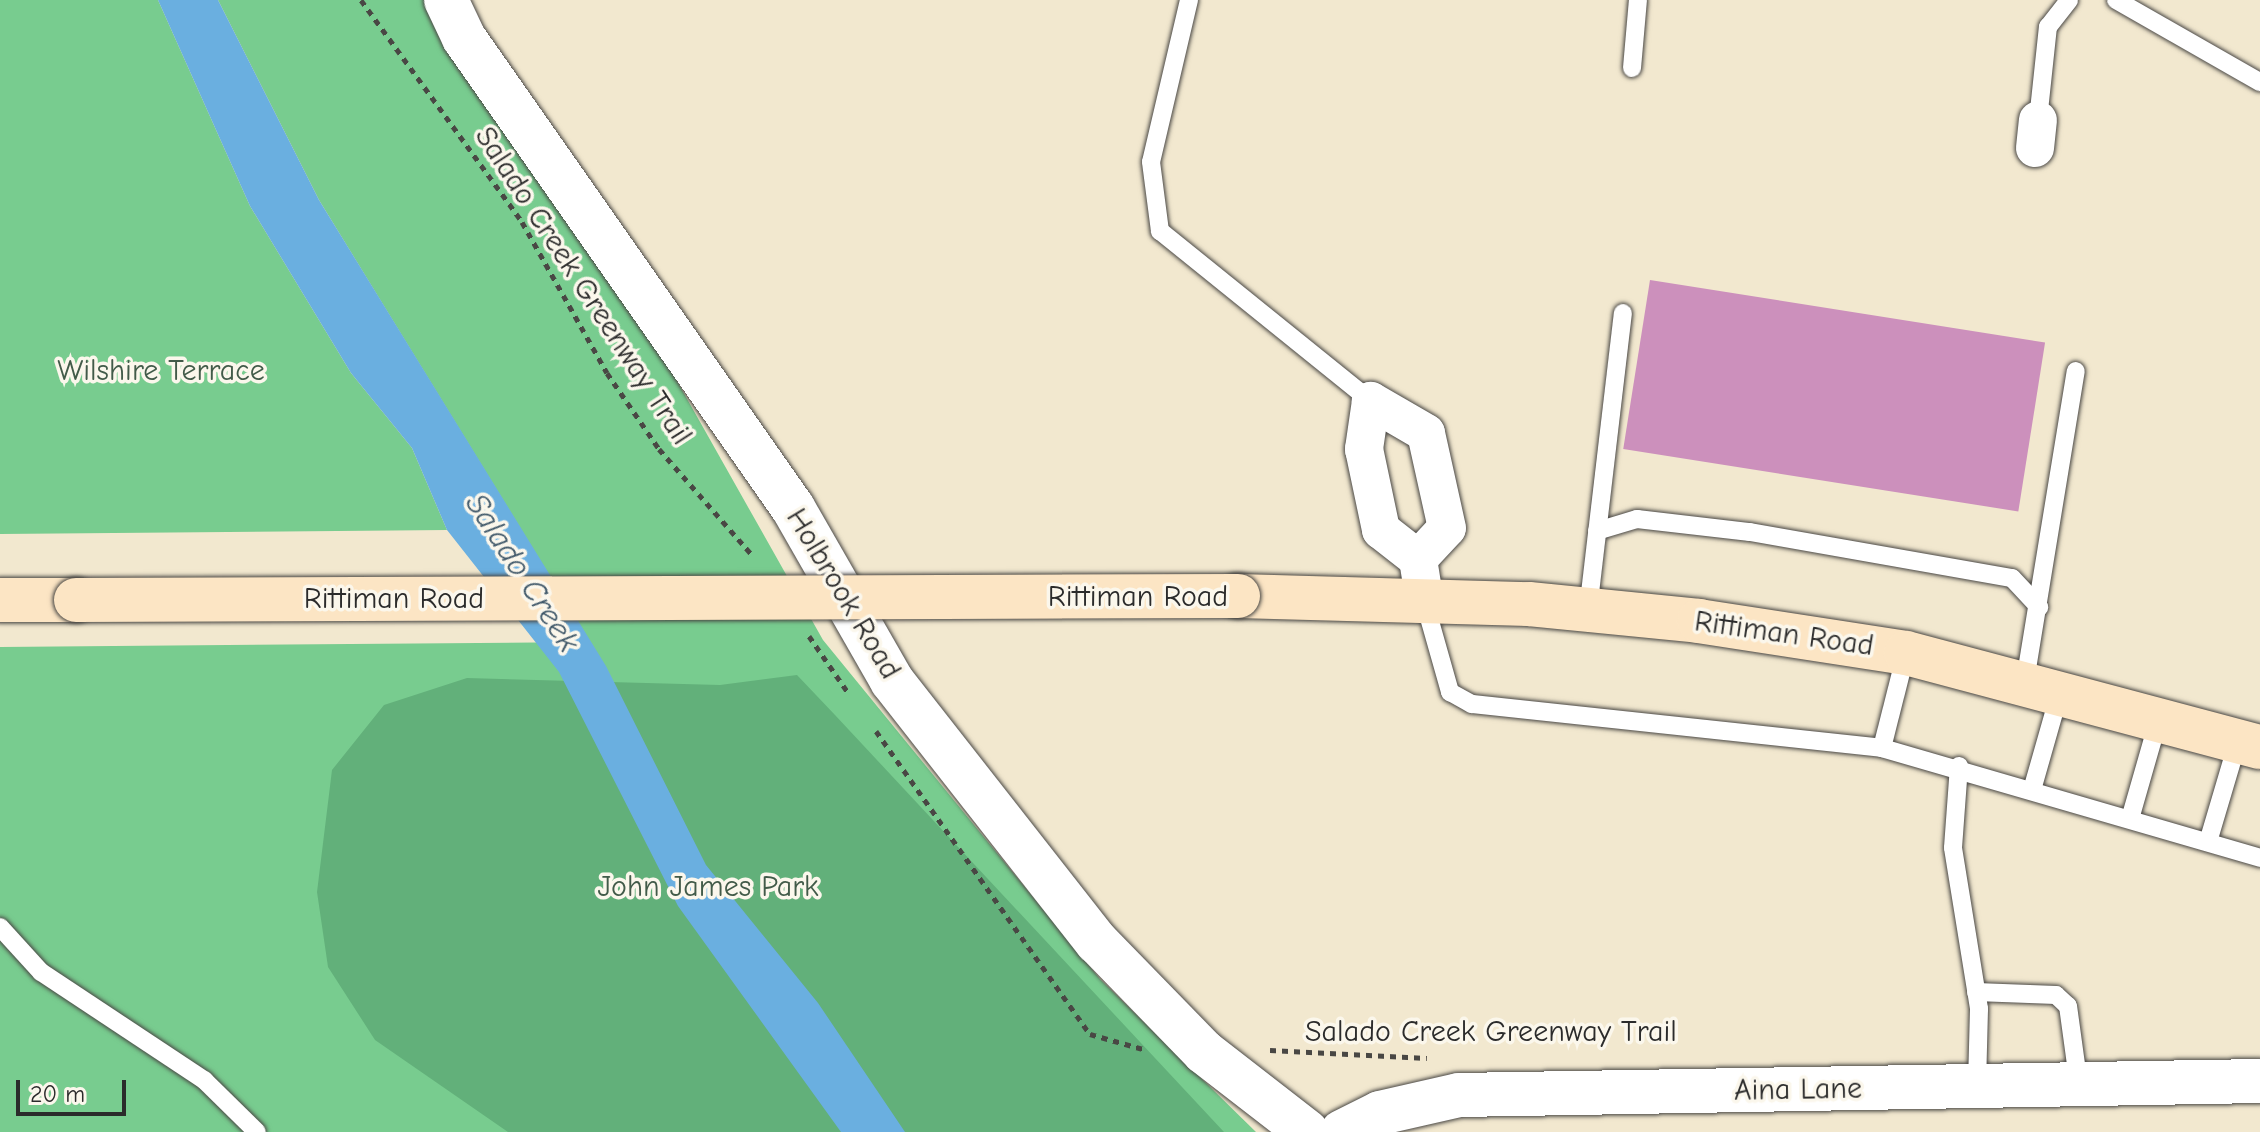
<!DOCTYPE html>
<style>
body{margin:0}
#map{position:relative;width:2260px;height:1132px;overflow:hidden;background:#f2e8cf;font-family:"Comic Neue",sans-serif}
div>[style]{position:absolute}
.green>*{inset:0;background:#78cc8f}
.forest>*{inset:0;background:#62b07a}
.water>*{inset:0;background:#6aafe0}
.building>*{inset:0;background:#cc90bc;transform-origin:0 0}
.path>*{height:5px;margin-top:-2.5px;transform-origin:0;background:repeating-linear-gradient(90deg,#494744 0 6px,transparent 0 12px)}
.roads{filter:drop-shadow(0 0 2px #494744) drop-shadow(0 0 2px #494744)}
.service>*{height:18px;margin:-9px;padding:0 9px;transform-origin:9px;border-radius:9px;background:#fff}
.minor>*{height:38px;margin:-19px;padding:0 19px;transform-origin:19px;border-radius:19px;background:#fff}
.tertiary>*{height:44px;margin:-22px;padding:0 22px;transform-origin:22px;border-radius:22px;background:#fff}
.secondary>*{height:44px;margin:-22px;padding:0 22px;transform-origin:22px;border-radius:22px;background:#fce5c4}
.bridges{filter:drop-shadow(0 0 2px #494744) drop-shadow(0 0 2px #494744)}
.secondary-bridge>*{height:44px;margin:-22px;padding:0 22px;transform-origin:22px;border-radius:22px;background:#fce5c4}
span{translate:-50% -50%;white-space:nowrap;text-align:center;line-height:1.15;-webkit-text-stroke:7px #fbf7ec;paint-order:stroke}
.street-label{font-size:30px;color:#2b2b2b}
.park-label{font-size:30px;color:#425b49}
.water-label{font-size:32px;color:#41596a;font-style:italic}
.scale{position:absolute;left:16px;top:1080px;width:110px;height:36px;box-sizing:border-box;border:4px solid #2b2b2b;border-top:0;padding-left:10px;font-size:24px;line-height:28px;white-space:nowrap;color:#2b2b2b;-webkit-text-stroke:6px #fbf7ec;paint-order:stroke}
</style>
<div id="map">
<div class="green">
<div style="clip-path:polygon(0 0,158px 0,250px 206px,351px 373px,412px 448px,447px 530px,0 534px)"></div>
<div style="clip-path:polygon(218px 0,425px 0,664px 358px,823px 640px,1100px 979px,1256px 1132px,0 1132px,0 647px,590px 642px,319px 200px)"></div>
</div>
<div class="forest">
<div style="clip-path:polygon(797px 675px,835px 715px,1224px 1132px,508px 1132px,375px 1040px,328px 967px,317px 892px,332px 770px,384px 705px,467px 678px,720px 685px)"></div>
</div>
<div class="water">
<div style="clip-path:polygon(158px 0,218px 0,319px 200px,606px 666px,706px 865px,818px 1003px,905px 1132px,841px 1132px,678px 906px,559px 672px,447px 530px,412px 448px,351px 373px,250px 206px)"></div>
</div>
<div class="building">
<div style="left:1650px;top:280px;width:400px;height:171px;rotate:9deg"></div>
</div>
<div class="path">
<div style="left:361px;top:0;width:274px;rotate:54deg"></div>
<div style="left:522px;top:222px;width:173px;rotate:60.6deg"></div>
<div style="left:607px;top:373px;width:92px;rotate:55.6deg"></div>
<div style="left:659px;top:449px;width:142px;rotate:48.7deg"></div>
<div style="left:809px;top:636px;width:70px;rotate:55.4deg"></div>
<div style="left:876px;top:731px;width:371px;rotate:54.8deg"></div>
<div style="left:1090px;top:1034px;width:55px;rotate:15.8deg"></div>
<div style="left:1270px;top:1050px;width:157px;rotate:2.9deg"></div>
</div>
<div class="roads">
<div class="service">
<div style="left:1189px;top:0;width:166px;rotate:103.2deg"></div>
<div style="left:1151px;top:162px;width:70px;rotate:82.6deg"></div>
<div style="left:1160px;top:231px;width:271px;rotate:38.9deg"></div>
<div style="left:2116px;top:0;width:166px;rotate:29.7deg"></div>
<div style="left:1632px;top:68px;width:68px;rotate:-85deg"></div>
<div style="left:2038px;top:120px;width:94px;rotate:-83.9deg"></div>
<div style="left:2048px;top:27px;width:34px;rotate:-52deg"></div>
<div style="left:1597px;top:531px;width:42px;rotate:-16.7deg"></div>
<div style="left:1637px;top:519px;width:114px;rotate:6.6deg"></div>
<div style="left:1750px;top:532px;width:266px;rotate:10deg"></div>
<div style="left:2012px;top:578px;width:40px;rotate:47deg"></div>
<div style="left:1424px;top:600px;width:96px;rotate:74.2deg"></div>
<div style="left:1450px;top:692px;width:25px;rotate:29deg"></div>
<div style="left:1472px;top:704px;width:412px;rotate:6.1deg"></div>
<div style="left:1588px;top:610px;width:299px;rotate:-83.3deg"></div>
<div style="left:1906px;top:653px;width:98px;rotate:104.2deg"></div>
<div style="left:1882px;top:748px;width:394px;rotate:16.2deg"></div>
<div style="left:2025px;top:681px;width:314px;rotate:-80.7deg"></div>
<div style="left:1959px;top:766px;width:82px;rotate:94.2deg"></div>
<div style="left:1953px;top:848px;width:163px;rotate:80.8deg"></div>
<div style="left:1979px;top:1009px;width:76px;rotate:91.5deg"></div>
<div style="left:2032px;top:790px;width:102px;rotate:-74.1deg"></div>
<div style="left:2130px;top:819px;width:105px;rotate:-74deg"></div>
<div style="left:2208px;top:842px;width:105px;rotate:-73.5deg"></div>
<div style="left:0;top:927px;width:61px;rotate:47.7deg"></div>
<div style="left:41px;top:972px;width:196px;rotate:33.5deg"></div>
<div style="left:204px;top:1080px;width:74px;rotate:44.5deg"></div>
<div style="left:1976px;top:992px;width:80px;rotate:2.1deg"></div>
<div style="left:2056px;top:995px;width:16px;rotate:43deg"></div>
<div style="left:2068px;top:1006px;width:81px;rotate:82.2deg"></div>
</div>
<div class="minor">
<div style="left:2035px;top:148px;width:28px;rotate:-84deg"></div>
<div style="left:1418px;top:559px;width:42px;rotate:-46.9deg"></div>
<div style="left:1447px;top:528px;width:97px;rotate:-102.5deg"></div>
<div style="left:1426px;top:433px;width:64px;rotate:-149.8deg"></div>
<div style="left:1371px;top:401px;width:49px;rotate:98.3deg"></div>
<div style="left:1364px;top:449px;width:83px;rotate:78.1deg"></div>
<div style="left:1381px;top:530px;width:47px;rotate:38.1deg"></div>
<div style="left:1418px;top:559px;width:39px;rotate:81deg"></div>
</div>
<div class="tertiary">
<div style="left:446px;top:0;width:42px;rotate:64.7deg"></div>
<div style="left:464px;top:38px;width:574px;rotate:55.01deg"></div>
<div style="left:793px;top:508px;width:199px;rotate:60.2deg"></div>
<div style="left:892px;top:681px;width:332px;rotate:51.9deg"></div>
<div style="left:1097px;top:942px;width:153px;rotate:45.8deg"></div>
<div style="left:1204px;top:1052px;width:130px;rotate:37.8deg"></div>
<div style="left:1342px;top:1132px;width:42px;rotate:-26.6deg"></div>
<div style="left:1380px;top:1113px;width:81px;rotate:-12.8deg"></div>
<div style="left:1459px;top:1095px;width:801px;rotate:-1deg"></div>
</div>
<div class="secondary">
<div style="left:1238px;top:596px;width:291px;rotate:1.6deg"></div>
<div style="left:1529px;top:604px;width:171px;rotate:5.7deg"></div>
<div style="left:1699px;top:621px;width:209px;rotate:8.8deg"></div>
<div style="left:1906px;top:653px;width:366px;rotate:14.9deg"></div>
<div style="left:0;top:600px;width:76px"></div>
</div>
</div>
<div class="bridges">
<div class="secondary-bridge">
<div style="left:76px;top:600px;width:1162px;rotate:-0.2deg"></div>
</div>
</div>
<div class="street-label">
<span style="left:583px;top:286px;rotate:57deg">Salado Creek Greenway Trail</span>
<span style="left:843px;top:594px;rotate:59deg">Holbrook Road</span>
<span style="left:1138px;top:597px">Rittiman Road</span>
<span style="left:394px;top:599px">Rittiman Road</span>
<span style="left:1784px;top:634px;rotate:8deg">Rittiman Road</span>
<span style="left:1491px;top:1032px">Salado Creek Greenway Trail</span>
<span style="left:1798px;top:1090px;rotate:-1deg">Aina Lane</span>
</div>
<div class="park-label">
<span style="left:161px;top:371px">Wilshire Terrace</span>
<span style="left:708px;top:887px">John James Park</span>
</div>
<div class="water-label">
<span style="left:522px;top:573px;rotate:57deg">Salado Creek</span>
</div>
<div class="scale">20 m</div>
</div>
